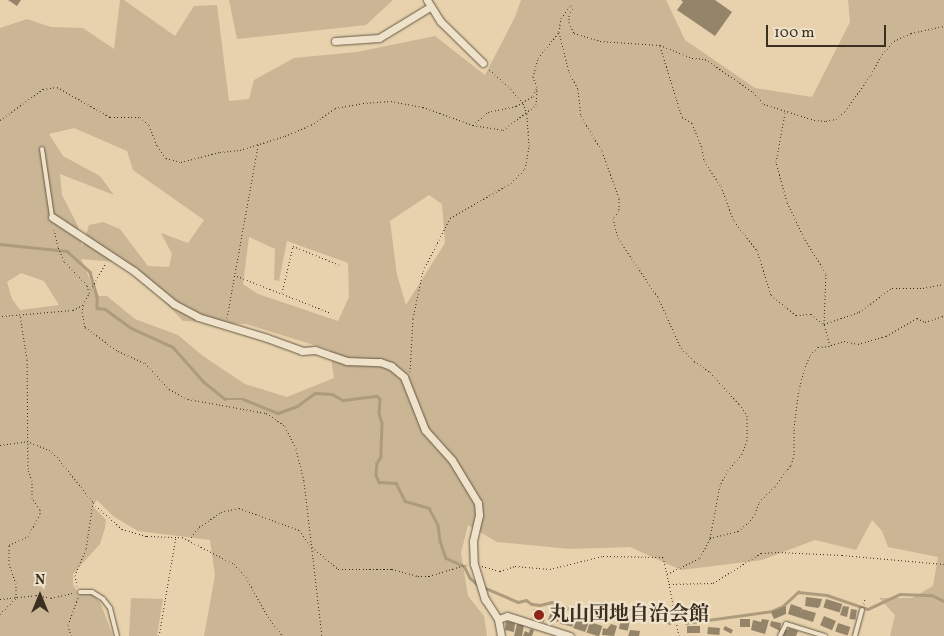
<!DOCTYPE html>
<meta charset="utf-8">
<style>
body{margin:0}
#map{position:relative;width:944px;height:636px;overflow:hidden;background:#e7d2ad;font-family:Vollkorn,"Noto Serif JP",serif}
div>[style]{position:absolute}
.green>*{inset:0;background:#cab695}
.stream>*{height:2.5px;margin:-1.25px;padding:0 1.25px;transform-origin:1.25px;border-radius:1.25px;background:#ad9b7d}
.building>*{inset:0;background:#94846a;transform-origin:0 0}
.path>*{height:1px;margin-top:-0.5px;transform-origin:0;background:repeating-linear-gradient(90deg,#3b2f21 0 1px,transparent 0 3.5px)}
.roads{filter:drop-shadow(0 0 1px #665844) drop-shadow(0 0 1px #665844)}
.lane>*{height:4px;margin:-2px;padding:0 2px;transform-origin:2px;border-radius:2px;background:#efe2ca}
.street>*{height:7px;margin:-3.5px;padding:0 3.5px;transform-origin:3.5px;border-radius:3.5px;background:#efe2ca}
.dots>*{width:14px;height:14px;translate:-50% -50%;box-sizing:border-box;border:2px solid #efe2ca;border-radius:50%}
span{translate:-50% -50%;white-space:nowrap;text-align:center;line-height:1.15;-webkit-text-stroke:4.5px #efe2ca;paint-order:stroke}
.poi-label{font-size:20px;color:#3b2f21;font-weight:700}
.left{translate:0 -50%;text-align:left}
.north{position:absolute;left:15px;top:571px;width:50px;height:50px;-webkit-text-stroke:4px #efe2ca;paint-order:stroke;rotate:0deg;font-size:14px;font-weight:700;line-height:20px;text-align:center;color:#3b2f21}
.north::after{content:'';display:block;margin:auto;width:18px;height:22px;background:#3b2f21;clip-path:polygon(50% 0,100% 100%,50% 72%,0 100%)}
.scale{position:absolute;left:766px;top:25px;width:120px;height:22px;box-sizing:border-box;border:2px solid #3b2f21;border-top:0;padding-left:6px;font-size:15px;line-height:18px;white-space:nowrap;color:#3b2f21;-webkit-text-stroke:4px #efe2ca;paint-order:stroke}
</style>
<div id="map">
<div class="green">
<div style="clip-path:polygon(evenodd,120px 0,124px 0,175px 36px,194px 6px,217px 5px,229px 101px,249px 99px,254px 80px,294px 58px,357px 52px,435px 36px,485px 75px,515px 17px,521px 0,666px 0,685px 40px,755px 88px,812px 97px,850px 22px,848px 0,944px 0,944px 636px,890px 636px,895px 615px,879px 598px,912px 598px,933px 586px,938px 557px,888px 547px,882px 531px,872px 520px,856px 550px,815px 540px,762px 560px,681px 570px,630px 547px,570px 549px,497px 542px,468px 525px,461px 553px,468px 596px,484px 616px,487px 636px,204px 636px,215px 575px,210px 540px,138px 531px,113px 516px,97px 500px,93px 506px,106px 520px,105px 528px,100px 544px,73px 574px,73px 584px,78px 594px,93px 595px,100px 602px,113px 636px,0 636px,0 28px,27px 19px,51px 27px,83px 28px,114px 49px,120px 0,74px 128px,127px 151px,133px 170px,204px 220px,188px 243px,161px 233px,172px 254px,169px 267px,148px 266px,120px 229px,103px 222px,89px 225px,82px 247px,78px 226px,62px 195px,60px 174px,114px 195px,100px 176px,63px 156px,49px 134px,74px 128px,120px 0,429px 195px,442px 204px,445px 243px,406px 305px,397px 275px,390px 221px,429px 195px,120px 0,249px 237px,275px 249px,274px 280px,279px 281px,287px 241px,348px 263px,349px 297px,338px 321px,258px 294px,243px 284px,249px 237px,120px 0,81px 259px,127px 263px,183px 321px,246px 324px,330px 350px,334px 378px,287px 397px,245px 384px,203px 356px,178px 335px,135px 319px,107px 296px,97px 296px,81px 259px,120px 0,21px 273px,44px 281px,59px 305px,20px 310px,12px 299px,7px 282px,21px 273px)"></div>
<div style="clip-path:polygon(229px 0,393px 0,366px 25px,237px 39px)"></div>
<div style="clip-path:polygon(131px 598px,163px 599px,157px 636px,129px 636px)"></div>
</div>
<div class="stream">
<div style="left:0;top:244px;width:67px;rotate:6deg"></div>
<div style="left:67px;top:251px;width:31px;rotate:42deg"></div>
<div style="left:90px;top:272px;width:25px;rotate:74deg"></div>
<div style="left:97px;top:296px;width:12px;rotate:90deg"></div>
<div style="left:97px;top:308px;width:8px;rotate:7deg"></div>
<div style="left:105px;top:309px;width:32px;rotate:36deg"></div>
<div style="left:131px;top:328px;width:46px;rotate:24.3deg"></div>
<div style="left:173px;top:347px;width:47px;rotate:48.5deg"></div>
<div style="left:204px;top:382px;width:27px;rotate:39deg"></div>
<div style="left:225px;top:399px;width:18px"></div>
<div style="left:243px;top:399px;width:38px;rotate:22deg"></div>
<div style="left:278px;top:413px;width:20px;rotate:-20deg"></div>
<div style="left:297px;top:406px;width:22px;rotate:-36deg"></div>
<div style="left:315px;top:393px;width:17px;rotate:3deg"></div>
<div style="left:332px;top:394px;width:13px;rotate:29deg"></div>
<div style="left:343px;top:400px;width:34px;rotate:-7deg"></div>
<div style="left:377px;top:396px;width:4px;rotate:45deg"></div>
<div style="left:380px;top:399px;width:14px;rotate:94deg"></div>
<div style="left:379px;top:413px;width:10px;rotate:73deg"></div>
<div style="left:382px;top:423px;width:34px;rotate:92deg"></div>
<div style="left:381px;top:457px;width:7px;rotate:124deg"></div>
<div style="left:377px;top:463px;width:12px;rotate:95deg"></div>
<div style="left:376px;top:475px;width:8px;rotate:67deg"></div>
<div style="left:379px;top:482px;width:17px;rotate:3deg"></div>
<div style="left:396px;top:483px;width:20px;rotate:63deg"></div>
<div style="left:405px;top:501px;width:25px;rotate:16deg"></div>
<div style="left:429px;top:508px;width:19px;rotate:62deg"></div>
<div style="left:438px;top:525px;width:16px;rotate:83deg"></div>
<div style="left:440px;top:541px;width:18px;rotate:71deg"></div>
<div style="left:446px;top:558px;width:20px;rotate:24deg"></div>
<div style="left:464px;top:566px;width:13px;rotate:63deg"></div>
<div style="left:470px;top:578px;width:11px;rotate:41deg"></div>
<div style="left:483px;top:587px;width:38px;rotate:23deg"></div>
<div style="left:518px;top:602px;width:8px;rotate:-14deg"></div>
<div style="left:526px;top:600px;width:7px;rotate:34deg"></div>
<div style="left:532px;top:604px;width:8px;rotate:7deg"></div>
<div style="left:540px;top:605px;width:12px;rotate:-14deg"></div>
<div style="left:552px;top:602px;width:26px;rotate:21deg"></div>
<div style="left:576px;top:611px;width:15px;rotate:8deg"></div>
<div style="left:591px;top:613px;width:30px;rotate:-15deg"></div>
<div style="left:620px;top:605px;width:53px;rotate:19.8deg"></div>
<div style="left:686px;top:623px;width:87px;rotate:-7.9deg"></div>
<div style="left:772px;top:611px;width:12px;rotate:-24deg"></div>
<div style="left:783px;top:606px;width:21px;rotate:-43deg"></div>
<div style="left:798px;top:592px;width:29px;rotate:6deg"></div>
<div style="left:827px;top:595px;width:43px;rotate:18.9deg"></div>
<div style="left:868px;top:609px;width:35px;rotate:-25deg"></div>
<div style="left:900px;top:594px;width:32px;rotate:2deg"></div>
<div style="left:932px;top:595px;width:13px;rotate:27deg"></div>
</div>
<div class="building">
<div style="clip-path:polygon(8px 0,21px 0,17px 6px)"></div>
<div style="clip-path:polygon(681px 0,715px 0,732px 12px,715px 36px,677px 10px,683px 2px)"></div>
<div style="clip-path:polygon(806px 597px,822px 599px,820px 606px,818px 608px,805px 606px)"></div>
<div style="left:826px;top:599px;width:17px;height:9px;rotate:17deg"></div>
<div style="clip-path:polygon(791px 604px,802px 608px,800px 614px,802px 609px,816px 613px,813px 622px,788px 614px)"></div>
<div style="clip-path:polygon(786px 606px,786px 614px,774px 619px,771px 612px)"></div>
<div style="clip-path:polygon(843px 606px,849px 607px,847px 617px,840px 615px)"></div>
<div style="clip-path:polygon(534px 609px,546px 612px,544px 622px,532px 618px)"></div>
<div style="clip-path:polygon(552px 609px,561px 612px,558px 622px,552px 620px,551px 624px,547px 623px)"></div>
<div style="left:851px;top:609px;width:6px;height:10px;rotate:9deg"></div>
<div style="left:562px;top:614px;width:13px;height:10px;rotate:13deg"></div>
<div style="left:622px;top:615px;width:9px;height:14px;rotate:13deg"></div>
<div style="left:824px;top:616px;width:13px;height:10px;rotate:23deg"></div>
<div style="clip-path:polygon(581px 618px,589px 622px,585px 632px,573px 628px,577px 620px,580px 621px)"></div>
<div style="left:740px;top:619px;width:10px;height:8px"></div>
<div style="clip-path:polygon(762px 619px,769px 620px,765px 634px,751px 630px,753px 620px,761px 622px)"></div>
<div style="clip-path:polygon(506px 621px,515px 623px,514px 632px,505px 630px)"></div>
<div style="clip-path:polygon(771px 621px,781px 623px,780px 631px,770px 626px)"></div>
<div style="left:590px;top:622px;width:13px;height:11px;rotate:18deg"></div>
<div style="left:838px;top:623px;width:13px;height:9px;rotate:18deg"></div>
<div style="clip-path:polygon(517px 624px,524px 625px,522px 636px,514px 636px)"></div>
<div style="clip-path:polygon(611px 624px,617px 626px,614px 636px,602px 635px,603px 628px,607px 629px)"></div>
<div style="left:687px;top:626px;width:13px;height:7px"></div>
<div style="left:725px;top:626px;width:9px;height:4px;rotate:27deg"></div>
<div style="left:708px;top:627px;width:12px;height:7px;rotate:5deg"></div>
<div style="clip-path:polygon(789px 628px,798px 631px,796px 636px,783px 636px,785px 629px,788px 630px)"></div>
<div style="clip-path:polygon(530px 629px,534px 630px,532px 636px,523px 636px,525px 631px,529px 633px)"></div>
<div style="clip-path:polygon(630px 630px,640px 631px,639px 636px,628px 636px)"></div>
</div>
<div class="path">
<div style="left:559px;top:32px;width:41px;rotate:76deg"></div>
<div style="left:569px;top:72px;width:19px;rotate:62deg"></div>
<div style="left:578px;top:89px;width:27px;rotate:84deg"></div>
<div style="left:581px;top:116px;width:41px;rotate:59deg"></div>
<div style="left:602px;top:151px;width:50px;rotate:70.1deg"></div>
<div style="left:619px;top:198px;width:13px;rotate:90deg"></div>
<div style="left:619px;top:211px;width:9px;rotate:131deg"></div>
<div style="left:613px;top:218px;width:21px;rotate:76deg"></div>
<div style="left:618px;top:238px;width:71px;rotate:55.9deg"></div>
<div style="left:658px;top:297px;width:56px;rotate:65.7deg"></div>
<div style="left:681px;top:348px;width:18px;rotate:45deg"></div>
<div style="left:694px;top:361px;width:19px;rotate:35deg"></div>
<div style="left:710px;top:372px;width:43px;rotate:47.8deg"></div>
<div style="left:739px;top:404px;width:14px;rotate:54deg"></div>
<div style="left:747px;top:415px;width:25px;rotate:90deg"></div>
<div style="left:747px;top:440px;width:15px;rotate:110deg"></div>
<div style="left:742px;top:454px;width:21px;rotate:131deg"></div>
<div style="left:728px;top:470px;width:17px;rotate:118deg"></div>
<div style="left:720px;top:485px;width:54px;rotate:100.7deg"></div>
<div style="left:660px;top:46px;width:74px;rotate:72.8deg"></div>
<div style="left:682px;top:117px;width:12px;rotate:31deg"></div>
<div style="left:692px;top:123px;width:27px;rotate:68deg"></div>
<div style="left:702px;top:148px;width:13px;rotate:81deg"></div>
<div style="left:704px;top:161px;width:30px;rotate:56deg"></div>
<div style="left:721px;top:186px;width:37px;rotate:70deg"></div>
<div style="left:734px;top:221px;width:37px;rotate:52deg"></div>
<div style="left:757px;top:250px;width:47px;rotate:72.7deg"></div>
<div style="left:771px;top:295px;width:32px;rotate:39deg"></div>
<div style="left:796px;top:315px;width:15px;rotate:-4deg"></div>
<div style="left:811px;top:314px;width:16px;rotate:40deg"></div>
<div style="left:0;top:120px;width:53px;rotate:-35.8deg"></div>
<div style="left:43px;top:89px;width:14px;rotate:-8deg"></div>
<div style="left:57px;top:87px;width:61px;rotate:29.5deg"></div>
<div style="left:110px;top:117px;width:30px"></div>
<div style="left:140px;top:117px;width:12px;rotate:42deg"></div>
<div style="left:149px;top:125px;width:22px;rotate:69deg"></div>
<div style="left:157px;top:146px;width:15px;rotate:53deg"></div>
<div style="left:166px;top:158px;width:16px;rotate:15deg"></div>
<div style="left:181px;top:162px;width:40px;rotate:-14.4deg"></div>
<div style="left:220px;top:152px;width:20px;rotate:-6deg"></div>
<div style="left:240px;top:150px;width:47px;rotate:-17.3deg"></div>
<div style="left:285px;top:136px;width:28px;rotate:-23deg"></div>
<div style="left:311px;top:125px;width:29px;rotate:-35deg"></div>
<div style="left:335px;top:108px;width:28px;rotate:-10deg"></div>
<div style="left:363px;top:103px;width:28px;rotate:-4deg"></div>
<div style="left:391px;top:101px;width:33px;rotate:11deg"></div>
<div style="left:423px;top:107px;width:53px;rotate:19.8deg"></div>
<div style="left:473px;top:125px;width:30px;rotate:9deg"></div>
<div style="left:503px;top:130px;width:41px;rotate:-37.1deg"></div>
<div style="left:536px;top:105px;width:15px;rotate:-86deg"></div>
<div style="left:473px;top:125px;width:20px;rotate:-41deg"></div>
<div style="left:488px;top:112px;width:29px;rotate:-12deg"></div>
<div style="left:516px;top:106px;width:20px;rotate:-30deg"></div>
<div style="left:533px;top:96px;width:10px;rotate:-66deg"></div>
<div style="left:537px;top:87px;width:11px;rotate:-112deg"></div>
<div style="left:533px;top:77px;width:20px;rotate:-75deg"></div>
<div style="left:538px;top:58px;width:33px;rotate:-51deg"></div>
<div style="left:559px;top:32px;width:14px;rotate:-82deg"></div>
<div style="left:561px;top:18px;width:16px;rotate:-52deg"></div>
<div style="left:571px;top:5px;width:4px;rotate:63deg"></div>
<div style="left:573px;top:9px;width:7px;rotate:124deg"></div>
<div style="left:569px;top:15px;width:7px;rotate:90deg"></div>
<div style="left:569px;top:22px;width:12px;rotate:66deg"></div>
<div style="left:574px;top:33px;width:27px;rotate:17deg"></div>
<div style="left:600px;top:41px;width:60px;rotate:3.8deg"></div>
<div style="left:660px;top:45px;width:35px;rotate:22deg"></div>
<div style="left:692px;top:58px;width:13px;rotate:4deg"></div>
<div style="left:705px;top:59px;width:58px;rotate:34.5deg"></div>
<div style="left:753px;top:92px;width:16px;rotate:47deg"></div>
<div style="left:764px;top:104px;width:52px;rotate:17.7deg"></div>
<div style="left:814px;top:120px;width:12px;rotate:5deg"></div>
<div style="left:826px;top:121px;width:10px;rotate:-11deg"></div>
<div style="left:836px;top:119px;width:12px;rotate:-42deg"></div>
<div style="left:845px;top:111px;width:44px;rotate:-54.2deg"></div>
<div style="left:871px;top:75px;width:20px;rotate:-63deg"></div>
<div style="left:880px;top:57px;width:21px;rotate:-49deg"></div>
<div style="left:894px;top:41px;width:19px;rotate:-25deg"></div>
<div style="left:911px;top:33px;width:34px;rotate:-12deg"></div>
<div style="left:237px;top:276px;width:101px;rotate:21.5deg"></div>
<div style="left:89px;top:293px;width:35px;rotate:-61deg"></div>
<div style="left:282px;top:293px;width:48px;rotate:-76.8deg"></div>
<div style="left:293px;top:246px;width:51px;rotate:22deg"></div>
<div style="left:83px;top:305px;width:7px;rotate:98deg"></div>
<div style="left:82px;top:312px;width:15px;rotate:79deg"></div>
<div style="left:85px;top:327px;width:41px;rotate:36deg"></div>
<div style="left:118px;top:351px;width:30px;rotate:24deg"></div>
<div style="left:145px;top:363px;width:35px;rotate:47deg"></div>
<div style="left:169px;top:389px;width:21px;rotate:28deg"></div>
<div style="left:188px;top:399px;width:79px;rotate:10.2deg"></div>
<div style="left:266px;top:413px;width:23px;rotate:34deg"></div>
<div style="left:285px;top:426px;width:25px;rotate:64deg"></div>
<div style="left:296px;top:449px;width:33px;rotate:76deg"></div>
<div style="left:304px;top:481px;width:156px;rotate:83.4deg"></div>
<div style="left:2px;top:316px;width:71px;rotate:-4.8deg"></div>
<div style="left:73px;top:310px;width:11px;rotate:-27deg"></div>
<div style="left:83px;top:305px;width:13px;rotate:-63deg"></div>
<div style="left:89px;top:293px;width:8px;rotate:-104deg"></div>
<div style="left:87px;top:285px;width:33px;rotate:-134deg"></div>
<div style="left:64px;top:261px;width:15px;rotate:-113deg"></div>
<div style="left:58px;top:247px;width:18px;rotate:-103deg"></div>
<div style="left:227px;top:318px;width:176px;rotate:-79.8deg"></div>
<div style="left:824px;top:324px;width:37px;rotate:-19deg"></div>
<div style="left:859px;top:312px;width:41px;rotate:-36deg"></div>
<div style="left:892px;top:288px;width:31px"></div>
<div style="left:923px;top:288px;width:21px;rotate:-11deg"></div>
<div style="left:831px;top:345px;width:14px;rotate:-17deg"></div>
<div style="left:844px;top:341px;width:14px;rotate:12deg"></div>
<div style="left:858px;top:344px;width:29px;rotate:-16deg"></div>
<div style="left:886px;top:336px;width:36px;rotate:-30deg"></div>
<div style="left:917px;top:318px;width:9px;rotate:27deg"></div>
<div style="left:925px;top:322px;width:20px;rotate:-18deg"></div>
<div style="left:410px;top:372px;width:54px;rotate:-86.8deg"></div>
<div style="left:413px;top:318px;width:48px;rotate:-78deg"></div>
<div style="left:423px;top:271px;width:59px;rotate:-63deg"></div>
<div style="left:450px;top:218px;width:70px;rotate:-29.8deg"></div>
<div style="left:511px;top:183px;width:20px;rotate:-45deg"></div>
<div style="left:525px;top:169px;width:23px;rotate:-80deg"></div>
<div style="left:529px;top:146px;width:32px;rotate:-94deg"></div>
<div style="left:527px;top:114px;width:12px;rotate:-110deg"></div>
<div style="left:523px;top:103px;width:18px;rotate:-131deg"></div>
<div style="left:511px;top:89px;width:30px;rotate:-138deg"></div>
<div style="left:0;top:445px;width:27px;rotate:-8deg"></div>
<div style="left:27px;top:441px;width:24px;rotate:22deg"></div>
<div style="left:49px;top:450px;width:11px;rotate:41deg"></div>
<div style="left:57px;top:457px;width:58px;rotate:51.3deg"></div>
<div style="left:93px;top:502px;width:48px;rotate:98.5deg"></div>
<div style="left:86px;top:549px;width:28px;rotate:113deg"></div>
<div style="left:75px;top:575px;width:11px;rotate:80deg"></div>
<div style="left:93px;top:503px;width:39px;rotate:42deg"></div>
<div style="left:122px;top:529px;width:26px;rotate:16deg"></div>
<div style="left:147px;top:536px;width:35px;rotate:2deg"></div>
<div style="left:182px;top:537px;width:59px;rotate:27.4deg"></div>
<div style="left:234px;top:564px;width:18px;rotate:47deg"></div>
<div style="left:246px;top:577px;width:46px;rotate:61.2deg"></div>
<div style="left:268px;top:617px;width:24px;rotate:52deg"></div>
<div style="left:189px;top:540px;width:16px;rotate:-52deg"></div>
<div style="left:199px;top:527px;width:27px;rotate:-34deg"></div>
<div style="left:221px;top:512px;width:18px;rotate:-13deg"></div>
<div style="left:239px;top:508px;width:64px;rotate:20.1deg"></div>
<div style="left:299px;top:530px;width:21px;rotate:53deg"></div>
<div style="left:312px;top:547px;width:34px;rotate:40deg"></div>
<div style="left:338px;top:569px;width:54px"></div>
<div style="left:392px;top:569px;width:27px;rotate:15deg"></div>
<div style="left:418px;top:576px;width:11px"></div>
<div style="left:429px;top:576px;width:39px;rotate:-17deg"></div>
<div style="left:482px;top:566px;width:19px;rotate:16deg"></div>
<div style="left:500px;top:571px;width:16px;rotate:-18deg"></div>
<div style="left:515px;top:566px;width:35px;rotate:5deg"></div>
<div style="left:550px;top:569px;width:55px;rotate:-13.8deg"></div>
<div style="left:603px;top:556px;width:60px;rotate:1deg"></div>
<div style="left:663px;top:557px;width:28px;rotate:77deg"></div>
<div style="left:667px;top:574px;width:37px;rotate:-26deg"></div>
<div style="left:700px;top:558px;width:22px;rotate:-63deg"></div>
<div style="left:710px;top:538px;width:29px;rotate:-14deg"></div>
<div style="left:738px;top:531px;width:13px;rotate:-39deg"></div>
<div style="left:748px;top:523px;width:11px;rotate:-52deg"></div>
<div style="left:755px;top:514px;width:13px;rotate:-72deg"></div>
<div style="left:759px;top:502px;width:23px;rotate:-45deg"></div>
<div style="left:775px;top:486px;width:26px;rotate:-53deg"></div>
<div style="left:791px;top:465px;width:10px;rotate:-73deg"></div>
<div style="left:794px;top:455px;width:27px;rotate:-90deg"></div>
<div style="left:794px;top:428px;width:38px;rotate:-83deg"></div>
<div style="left:799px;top:390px;width:21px;rotate:-76deg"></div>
<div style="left:804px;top:370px;width:16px;rotate:-68deg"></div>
<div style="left:810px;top:355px;width:11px;rotate:-45deg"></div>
<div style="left:818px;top:347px;width:12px;rotate:-5deg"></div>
<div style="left:830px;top:346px;width:23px;rotate:-105deg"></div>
<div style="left:824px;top:324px;width:51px;rotate:-87.8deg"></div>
<div style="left:826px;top:273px;width:41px;rotate:-122.2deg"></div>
<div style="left:804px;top:238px;width:40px;rotate:-115deg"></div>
<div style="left:787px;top:202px;width:41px;rotate:-105.4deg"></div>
<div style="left:776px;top:162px;width:50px;rotate:-79.6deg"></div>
<div style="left:0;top:599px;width:36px;rotate:-6deg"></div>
<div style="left:36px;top:595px;width:15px;rotate:11deg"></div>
<div style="left:51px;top:598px;width:23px;rotate:-13deg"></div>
<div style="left:864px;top:604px;width:6px;rotate:-81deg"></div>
<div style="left:0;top:614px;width:23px;rotate:-45deg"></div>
<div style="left:16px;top:598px;width:14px;rotate:-90deg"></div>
<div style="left:16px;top:584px;width:21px;rotate:-109deg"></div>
<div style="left:9px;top:564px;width:19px;rotate:-90deg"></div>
<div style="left:9px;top:545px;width:21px;rotate:-25deg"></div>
<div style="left:28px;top:536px;width:25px;rotate:-61deg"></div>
<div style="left:40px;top:514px;width:5px;rotate:-90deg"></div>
<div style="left:40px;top:509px;width:14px;rotate:-126deg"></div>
<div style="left:32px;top:498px;width:17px;rotate:-90deg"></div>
<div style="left:32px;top:481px;width:13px;rotate:-108deg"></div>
<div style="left:28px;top:469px;width:110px;rotate:-90.5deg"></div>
<div style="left:27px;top:359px;width:45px;rotate:-99deg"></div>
<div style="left:71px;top:636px;width:11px;rotate:-105deg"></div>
<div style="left:68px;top:625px;width:30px;rotate:-70deg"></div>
<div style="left:159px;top:636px;width:100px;rotate:-80.3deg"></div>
<div style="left:679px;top:636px;width:53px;rotate:-100.9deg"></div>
<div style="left:669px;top:584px;width:44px;rotate:-1.3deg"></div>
<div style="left:713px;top:583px;width:57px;rotate:-32deg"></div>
<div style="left:761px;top:553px;width:17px;rotate:-3deg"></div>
<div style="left:778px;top:552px;width:64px;rotate:2.7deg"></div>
<div style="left:842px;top:555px;width:102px;rotate:5deg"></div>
</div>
<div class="roads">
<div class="lane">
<div style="left:42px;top:149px;width:69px;rotate:81.6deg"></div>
<div style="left:80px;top:592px;width:12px"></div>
<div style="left:92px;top:592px;width:13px;rotate:32deg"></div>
<div style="left:103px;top:599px;width:11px;rotate:52deg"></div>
<div style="left:110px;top:608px;width:29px;rotate:76deg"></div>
<div style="left:780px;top:636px;width:13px;rotate:-63deg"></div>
<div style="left:786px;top:624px;width:41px;rotate:17.1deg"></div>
<div style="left:855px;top:636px;width:27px;rotate:-75deg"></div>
</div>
<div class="street">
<div style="left:427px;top:0;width:25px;rotate:58deg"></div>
<div style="left:440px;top:21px;width:60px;rotate:44.3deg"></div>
<div style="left:335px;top:41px;width:44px;rotate:-3.9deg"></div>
<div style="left:379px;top:38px;width:60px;rotate:-31.3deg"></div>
<div style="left:52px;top:217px;width:98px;rotate:33.4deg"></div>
<div style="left:134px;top:271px;width:52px;rotate:39.5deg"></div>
<div style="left:174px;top:304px;width:27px;rotate:28deg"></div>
<div style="left:198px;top:317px;width:72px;rotate:16.9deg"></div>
<div style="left:267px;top:338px;width:37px;rotate:20deg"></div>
<div style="left:302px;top:351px;width:13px;rotate:-4deg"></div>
<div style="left:315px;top:350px;width:34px;rotate:19deg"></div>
<div style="left:347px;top:361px;width:33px;rotate:2deg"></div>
<div style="left:380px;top:362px;width:12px;rotate:20deg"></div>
<div style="left:391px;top:366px;width:17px;rotate:40deg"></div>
<div style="left:404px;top:377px;width:57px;rotate:68.4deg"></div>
<div style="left:425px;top:430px;width:40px;rotate:48deg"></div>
<div style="left:452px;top:460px;width:50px;rotate:58.8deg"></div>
<div style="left:478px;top:503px;width:12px;rotate:85deg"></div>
<div style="left:479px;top:515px;width:27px;rotate:103deg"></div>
<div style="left:473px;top:541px;width:23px;rotate:88deg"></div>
<div style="left:474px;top:564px;width:37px;rotate:73deg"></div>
<div style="left:485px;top:599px;width:24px;rotate:57deg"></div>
<div style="left:498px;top:619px;width:17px;rotate:80deg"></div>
<div style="left:498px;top:619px;width:9px;rotate:-18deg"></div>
<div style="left:507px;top:616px;width:66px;rotate:17.6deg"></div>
</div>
</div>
<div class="dots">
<div style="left:539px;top:615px;background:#8f2418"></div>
</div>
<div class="poi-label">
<span class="left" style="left:549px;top:615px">丸山団地自治会館</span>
</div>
<div class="north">N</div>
<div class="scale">100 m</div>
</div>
